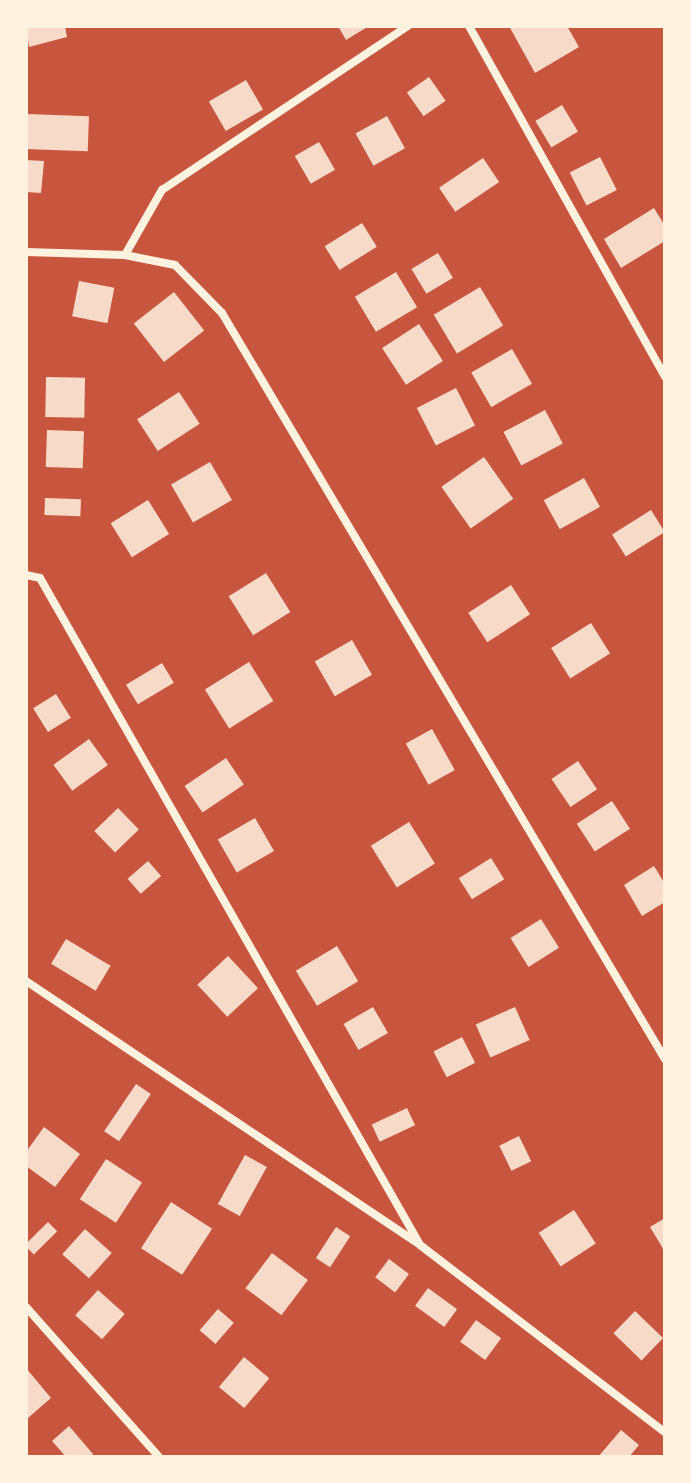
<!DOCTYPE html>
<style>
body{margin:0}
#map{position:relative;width:691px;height:1483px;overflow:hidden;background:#c8553d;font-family:Roboto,sans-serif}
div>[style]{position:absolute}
.building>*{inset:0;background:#f7dbc8;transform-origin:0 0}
.minor>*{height:8px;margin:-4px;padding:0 4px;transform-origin:4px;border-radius:4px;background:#fff3e0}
span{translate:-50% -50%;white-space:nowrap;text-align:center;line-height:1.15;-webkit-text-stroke:6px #fff3e0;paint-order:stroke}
.frame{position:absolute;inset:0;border:28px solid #fff3e0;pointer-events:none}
</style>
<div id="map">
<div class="building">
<div style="clip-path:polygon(26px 26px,65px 26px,67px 37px,29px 47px)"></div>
<div style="clip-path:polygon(338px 26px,369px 26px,346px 40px)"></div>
<div style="clip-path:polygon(509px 26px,567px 26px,579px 47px,535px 73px)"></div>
<div style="left:429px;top:77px;width:29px;height:27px;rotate:55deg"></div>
<div style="left:246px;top:80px;width:34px;height:43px;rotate:60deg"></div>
<div style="left:562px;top:105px;width:31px;height:31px;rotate:59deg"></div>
<div style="left:26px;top:114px;width:63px;height:35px;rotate:2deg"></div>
<div style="left:387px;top:116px;width:37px;height:36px;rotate:61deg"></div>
<div style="left:319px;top:142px;width:32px;height:28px;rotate:60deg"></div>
<div style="left:600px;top:157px;width:37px;height:34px;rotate:63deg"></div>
<div style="left:483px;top:158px;width:29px;height:53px;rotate:56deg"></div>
<div style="clip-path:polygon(26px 160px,44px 161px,41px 193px,26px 192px)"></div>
<div style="clip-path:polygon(654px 208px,665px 226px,665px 241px,621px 268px,604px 239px)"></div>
<div style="left:362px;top:223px;width:28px;height:44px;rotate:58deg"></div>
<div style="left:438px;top:253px;width:29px;height:31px;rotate:59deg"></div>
<div style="left:396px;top:272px;width:41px;height:48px;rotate:59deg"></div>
<div style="left:79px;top:281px;width:36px;height:36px;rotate:11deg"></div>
<div style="left:480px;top:287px;width:45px;height:54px;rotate:59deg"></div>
<div style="left:174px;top:292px;width:49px;height:51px;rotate:52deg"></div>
<div style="left:419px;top:324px;width:44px;height:44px;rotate:57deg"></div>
<div style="left:512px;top:349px;width:40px;height:47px;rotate:60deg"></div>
<div style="left:46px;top:377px;width:39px;height:40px;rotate:1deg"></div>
<div style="left:456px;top:388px;width:42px;height:44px;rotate:63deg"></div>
<div style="left:179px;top:392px;width:38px;height:50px;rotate:57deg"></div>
<div style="left:545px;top:410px;width:38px;height:47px;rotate:62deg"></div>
<div style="left:47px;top:430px;width:37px;height:37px;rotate:2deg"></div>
<div style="left:484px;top:457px;width:51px;height:52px;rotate:55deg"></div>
<div style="left:210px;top:462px;width:44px;height:45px;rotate:60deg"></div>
<div style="left:584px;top:478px;width:33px;height:46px;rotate:61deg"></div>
<div style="left:45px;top:498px;width:36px;height:17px;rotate:2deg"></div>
<div style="left:148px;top:500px;width:40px;height:44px;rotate:58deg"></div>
<div style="left:651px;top:510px;width:26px;height:46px;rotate:58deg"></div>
<div style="left:266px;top:573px;width:46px;height:44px;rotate:58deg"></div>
<div style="left:511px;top:585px;width:35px;height:51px;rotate:57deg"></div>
<div style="left:591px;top:623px;width:36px;height:47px;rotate:58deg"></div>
<div style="left:352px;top:640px;width:40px;height:43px;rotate:60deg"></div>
<div style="left:249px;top:662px;width:46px;height:52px;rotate:58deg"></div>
<div style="left:162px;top:663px;width:23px;height:42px;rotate:59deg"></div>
<div style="left:56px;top:694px;width:28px;height:27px;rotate:58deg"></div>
<div style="left:432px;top:729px;width:47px;height:30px;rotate:61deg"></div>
<div style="left:89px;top:739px;width:32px;height:44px;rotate:54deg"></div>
<div style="left:226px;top:758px;width:32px;height:50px;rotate:56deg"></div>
<div style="left:578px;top:761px;width:34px;height:32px;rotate:56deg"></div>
<div style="left:612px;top:801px;width:33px;height:42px;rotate:57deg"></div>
<div style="left:118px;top:808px;width:30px;height:33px;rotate:46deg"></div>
<div style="left:255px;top:818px;width:38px;height:43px;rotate:60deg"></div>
<div style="left:409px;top:822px;width:49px;height:45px;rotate:58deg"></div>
<div style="left:491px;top:858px;width:25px;height:38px;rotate:58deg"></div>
<div style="left:148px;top:861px;width:20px;height:27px;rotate:49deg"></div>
<div style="clip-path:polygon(654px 866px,665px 884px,665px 902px,642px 916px,624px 885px)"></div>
<div style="left:541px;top:919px;width:34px;height:36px;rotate:58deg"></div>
<div style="left:66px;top:939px;width:52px;height:29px;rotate:31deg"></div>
<div style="left:337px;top:946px;width:41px;height:48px;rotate:59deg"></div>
<div style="left:228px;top:956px;width:44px;height:42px;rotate:47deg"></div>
<div style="left:373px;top:1007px;width:30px;height:34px;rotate:60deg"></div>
<div style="left:515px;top:1007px;width:36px;height:43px;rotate:66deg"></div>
<div style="left:462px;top:1037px;width:29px;height:32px;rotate:63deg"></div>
<div style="left:136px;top:1084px;width:18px;height:57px;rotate:34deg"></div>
<div style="left:407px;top:1108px;width:19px;height:39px;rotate:65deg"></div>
<div style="clip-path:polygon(44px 1127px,80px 1154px,55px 1187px,26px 1166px,26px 1152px)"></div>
<div style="left:519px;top:1136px;width:28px;height:22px;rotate:64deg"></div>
<div style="left:245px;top:1155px;width:25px;height:56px;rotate:29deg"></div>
<div style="left:106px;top:1159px;width:43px;height:48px;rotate:33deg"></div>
<div style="left:171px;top:1202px;width:49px;height:55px;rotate:33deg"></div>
<div style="left:574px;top:1210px;width:40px;height:42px;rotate:57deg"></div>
<div style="clip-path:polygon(665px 1218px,665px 1252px,650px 1227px)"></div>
<div style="left:48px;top:1222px;width:13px;height:33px;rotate:45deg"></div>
<div style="left:336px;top:1227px;width:17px;height:37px;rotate:33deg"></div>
<div style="left:85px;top:1229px;width:36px;height:34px;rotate:42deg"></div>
<div style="left:272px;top:1253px;width:45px;height:44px;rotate:37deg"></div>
<div style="left:389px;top:1259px;width:25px;height:23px;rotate:37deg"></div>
<div style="left:428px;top:1288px;width:36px;height:22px;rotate:36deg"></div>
<div style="left:98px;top:1290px;width:36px;height:34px;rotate:42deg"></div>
<div style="left:218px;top:1309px;width:21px;height:28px;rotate:41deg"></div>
<div style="left:635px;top:1311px;width:39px;height:31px;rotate:44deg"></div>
<div style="left:476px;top:1320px;width:31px;height:27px;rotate:36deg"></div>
<div style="left:244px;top:1357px;width:33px;height:39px;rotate:40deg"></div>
<div style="clip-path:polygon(26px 1368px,51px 1398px,28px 1418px,26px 1416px)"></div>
<div style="clip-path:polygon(69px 1426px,93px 1454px,90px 1457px,66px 1457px,52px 1441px)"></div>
<div style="clip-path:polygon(621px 1430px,639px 1445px,629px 1457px,598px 1457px)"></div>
</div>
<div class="minor">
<div style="left:469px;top:26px;width:402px;rotate:60.8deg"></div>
<div style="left:26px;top:252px;width:99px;rotate:1.7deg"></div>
<div style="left:125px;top:255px;width:51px;rotate:11.3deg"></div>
<div style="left:175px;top:265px;width:67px;rotate:45.6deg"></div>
<div style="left:222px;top:313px;width:868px;rotate:59.3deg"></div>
<div style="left:125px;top:255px;width:75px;rotate:-60.4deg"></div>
<div style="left:162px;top:190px;width:296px;rotate:-33.7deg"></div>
<div style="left:26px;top:575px;width:14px;rotate:12deg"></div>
<div style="left:40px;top:578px;width:765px;rotate:60.32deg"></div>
<div style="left:26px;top:981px;width:474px;rotate:33.8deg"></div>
<div style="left:420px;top:1245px;width:308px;rotate:37.4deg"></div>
<div style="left:26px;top:1307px;width:200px;rotate:48.4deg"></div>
</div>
<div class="frame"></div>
</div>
